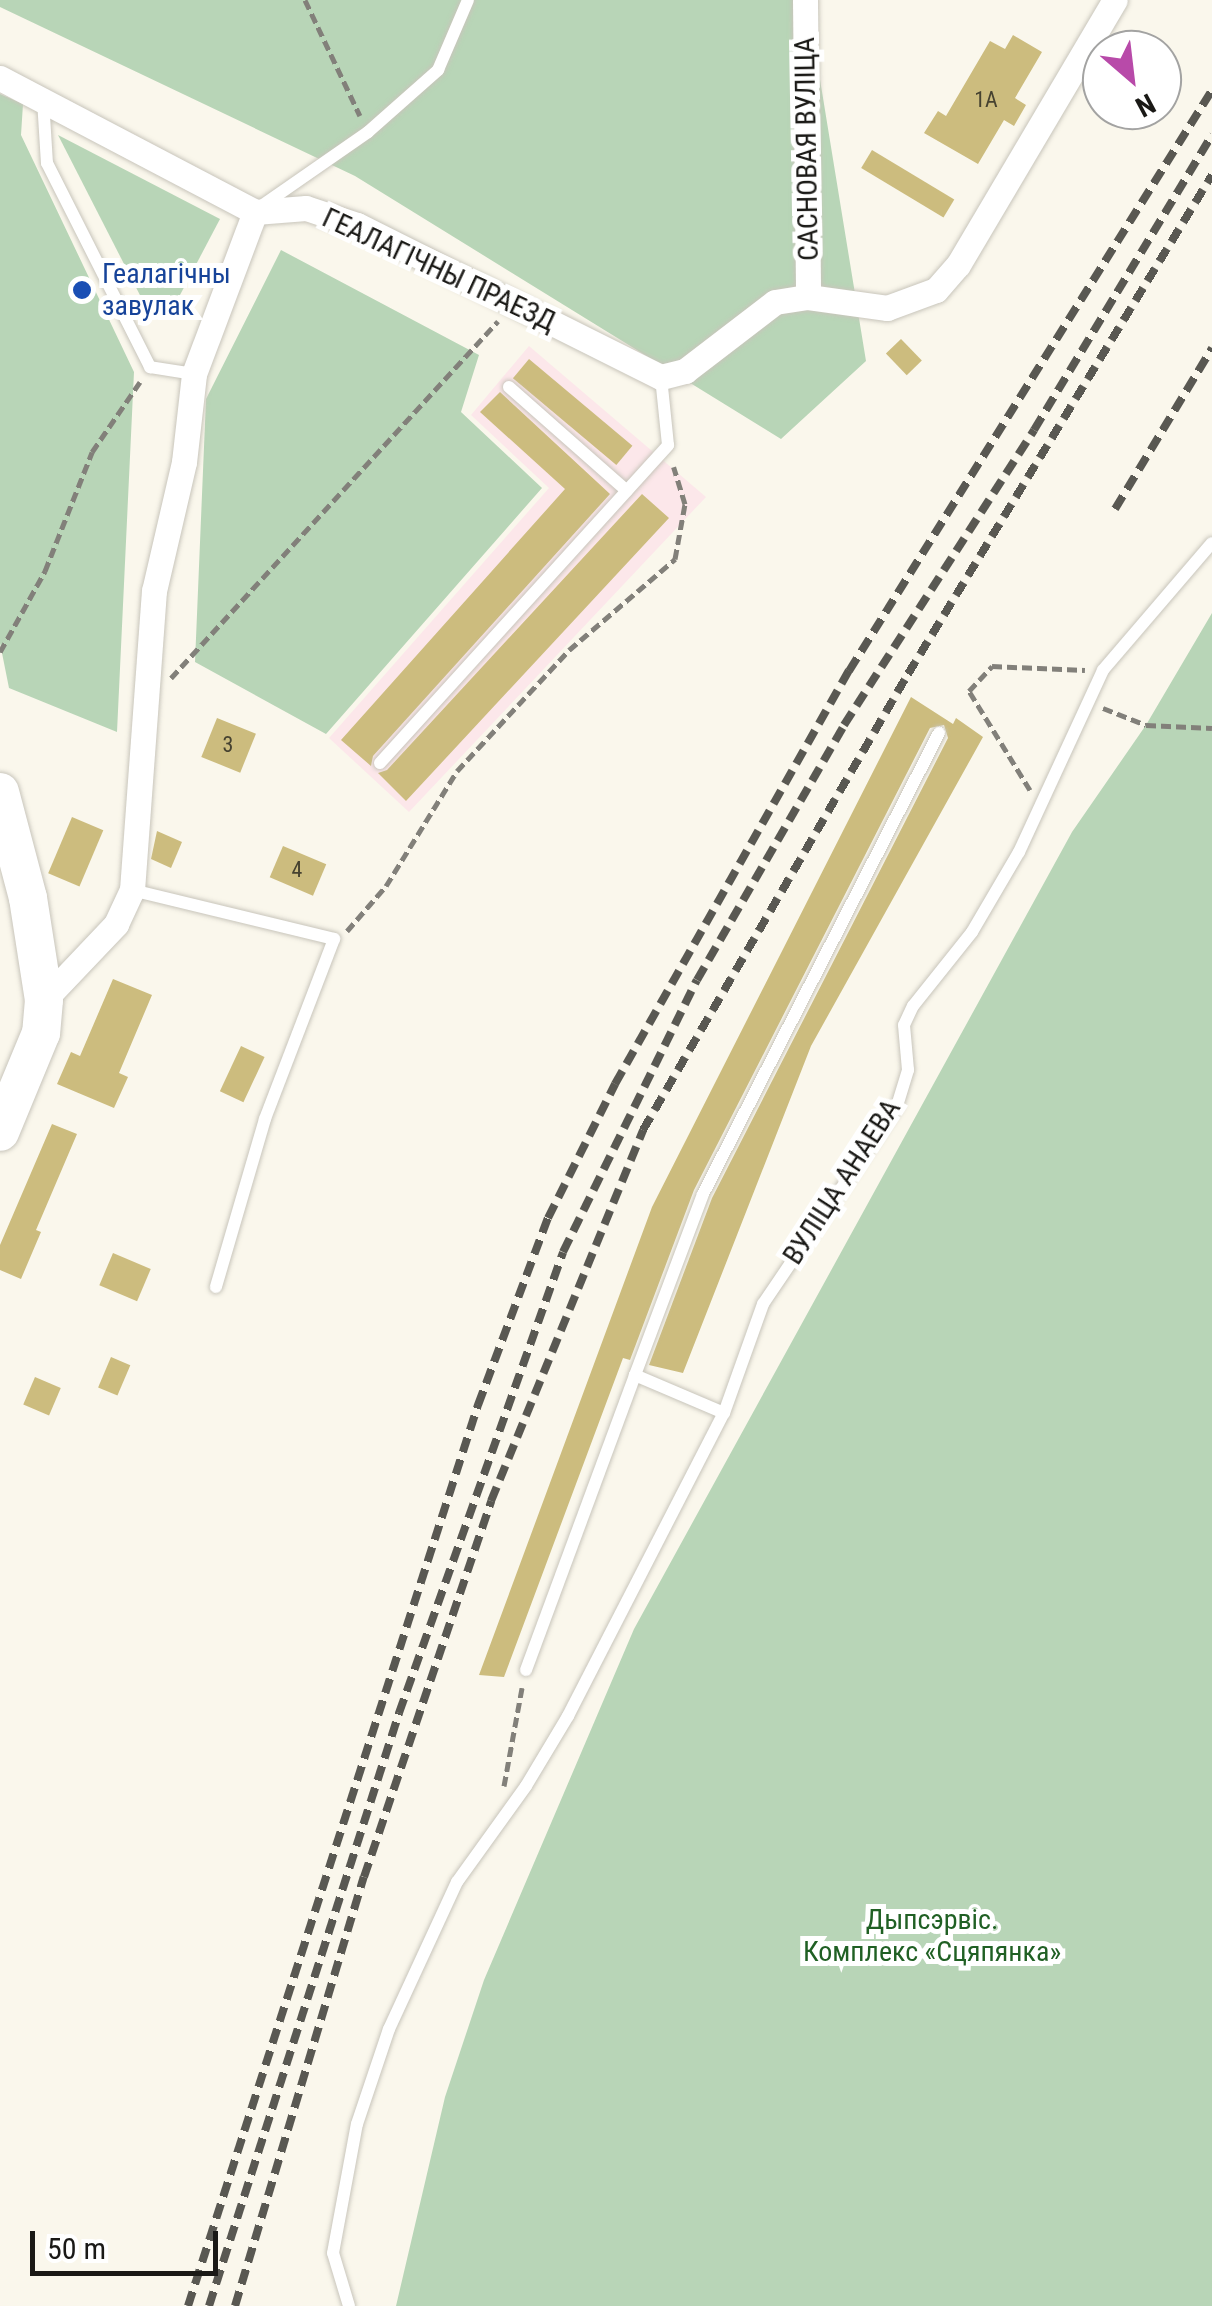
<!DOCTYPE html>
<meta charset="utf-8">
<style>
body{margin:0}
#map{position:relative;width:1212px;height:2306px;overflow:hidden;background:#faf7ec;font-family:"Roboto Condensed",sans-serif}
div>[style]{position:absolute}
.industrial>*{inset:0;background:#fce7ea}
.green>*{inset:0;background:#b8d5b7}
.building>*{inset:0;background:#ccbc7e;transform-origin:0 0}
.path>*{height:5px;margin-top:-2.5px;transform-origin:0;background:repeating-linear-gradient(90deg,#82807a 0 10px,transparent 0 15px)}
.roads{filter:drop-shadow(0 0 2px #c8c5bb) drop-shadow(0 0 2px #c8c5bb)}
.lane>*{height:12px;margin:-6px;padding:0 6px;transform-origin:6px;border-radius:6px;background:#fff}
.street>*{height:25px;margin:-12.5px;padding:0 12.5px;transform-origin:12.5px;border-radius:12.5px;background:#fff}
.secondary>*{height:38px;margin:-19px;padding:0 19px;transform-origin:19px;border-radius:19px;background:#fff}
.rail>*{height:8px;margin-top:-4px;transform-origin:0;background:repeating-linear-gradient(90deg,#595852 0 15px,transparent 0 23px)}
.dots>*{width:28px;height:28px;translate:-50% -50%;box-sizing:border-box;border:5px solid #fff;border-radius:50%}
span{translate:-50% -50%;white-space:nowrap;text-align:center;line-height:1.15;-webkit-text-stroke:10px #fff;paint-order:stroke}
.number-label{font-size:22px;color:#464230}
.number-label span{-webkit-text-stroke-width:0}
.street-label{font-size:28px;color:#1a1916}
.transit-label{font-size:28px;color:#164399}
.left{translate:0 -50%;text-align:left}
.park-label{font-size:28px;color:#206024}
.north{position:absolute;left:1082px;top:30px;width:100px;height:100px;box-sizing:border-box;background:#fff;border:2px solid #a3a3a2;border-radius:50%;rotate:152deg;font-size:28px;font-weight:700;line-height:40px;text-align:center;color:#1a1916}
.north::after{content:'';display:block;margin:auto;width:35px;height:45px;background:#b84aa9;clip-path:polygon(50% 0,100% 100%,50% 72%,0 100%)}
.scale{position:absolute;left:30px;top:2231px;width:188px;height:45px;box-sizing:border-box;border:5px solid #1a1916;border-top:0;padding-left:12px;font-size:30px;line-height:35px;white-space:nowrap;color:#1a1916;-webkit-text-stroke:8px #fff;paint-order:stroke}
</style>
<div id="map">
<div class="industrial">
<div style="clip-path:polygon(529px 346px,706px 497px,409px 812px,329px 738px,549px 488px,471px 415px)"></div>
</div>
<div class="green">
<div style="clip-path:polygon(0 0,807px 0,866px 361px,781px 439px,355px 176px,0 7px)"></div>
<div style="clip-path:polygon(0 94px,23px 104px,21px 135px,134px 372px,117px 732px,9px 688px,0 643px)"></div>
<div style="clip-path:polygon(58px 135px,220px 219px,170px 314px,144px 303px)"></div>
<div style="clip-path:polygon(281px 250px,479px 355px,461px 412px,542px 488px,326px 734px,195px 662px,206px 399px)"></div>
<div style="clip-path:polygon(1212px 613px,1212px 2306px,396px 2306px,445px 2097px,484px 1980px,634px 1629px,1072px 832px,1146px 725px)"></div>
</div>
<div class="building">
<div style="clip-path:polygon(1013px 35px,1042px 52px,1015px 98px,1026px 105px,1014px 126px,1004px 120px,978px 164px,924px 133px,938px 111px,946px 116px,990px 41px,1005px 49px)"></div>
<div style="left:872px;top:150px;width:96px;height:21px;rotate:31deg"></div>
<div style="left:901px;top:339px;width:30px;height:21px;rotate:46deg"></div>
<div style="left:529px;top:359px;width:135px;height:25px;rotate:40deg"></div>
<div style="clip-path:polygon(500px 392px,610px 494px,373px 756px,371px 766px,341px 740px,565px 489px,480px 412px)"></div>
<div style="clip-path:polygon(642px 494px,669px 518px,406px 801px,378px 773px,387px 770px)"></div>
<div style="clip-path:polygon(911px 697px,953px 724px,956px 718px,983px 737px,811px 1046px,683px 1373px,649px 1365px,712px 1198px,948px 738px,944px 725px,930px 728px,694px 1190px,630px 1360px,623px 1358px,504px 1677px,479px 1675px,652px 1207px)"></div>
<div style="left:217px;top:718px;width:42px;height:42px;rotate:22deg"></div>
<div style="left:72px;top:817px;width:34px;height:61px;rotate:23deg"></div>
<div style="clip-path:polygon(157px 831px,182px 842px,171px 868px,151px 859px)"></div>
<div style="left:283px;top:846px;width:47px;height:34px;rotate:23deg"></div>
<div style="clip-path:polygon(113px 979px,152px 995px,119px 1073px,128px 1077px,114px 1108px,57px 1084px,71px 1052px,80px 1056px)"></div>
<div style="left:241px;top:1046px;width:26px;height:50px;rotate:25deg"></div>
<div style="clip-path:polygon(52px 1124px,77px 1134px,36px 1230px,41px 1232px,21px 1279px,0 1270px,0 1245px)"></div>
<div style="left:113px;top:1253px;width:41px;height:35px;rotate:23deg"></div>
<div style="left:111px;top:1357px;width:21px;height:33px;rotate:23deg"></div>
<div style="left:35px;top:1377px;width:28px;height:30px;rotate:23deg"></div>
</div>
<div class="path">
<div style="left:305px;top:0;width:128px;rotate:64.6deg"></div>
<div style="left:0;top:652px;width:93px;rotate:-60.9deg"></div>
<div style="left:45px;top:571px;width:128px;rotate:-68.4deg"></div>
<div style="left:92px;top:452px;width:85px;rotate:-55.6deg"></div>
<div style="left:171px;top:678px;width:484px;rotate:-47.5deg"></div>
<div style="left:1103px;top:708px;width:46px;rotate:21.6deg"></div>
<div style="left:1146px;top:725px;width:66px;rotate:2.6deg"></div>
<div style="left:1030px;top:790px;width:116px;rotate:-121.6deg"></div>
<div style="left:969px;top:691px;width:34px;rotate:-47deg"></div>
<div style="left:992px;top:666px;width:93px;rotate:2.5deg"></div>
<div style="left:347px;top:931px;width:60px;rotate:-49.1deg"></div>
<div style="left:386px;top:886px;width:135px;rotate:-58.3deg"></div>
<div style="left:457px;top:771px;width:165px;rotate:-47.2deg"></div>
<div style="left:569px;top:650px;width:140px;rotate:-40.6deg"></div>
<div style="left:675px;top:559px;width:56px;rotate:-79.7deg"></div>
<div style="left:685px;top:504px;width:39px;rotate:-107deg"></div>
<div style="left:504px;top:1786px;width:100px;rotate:-79.6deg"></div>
</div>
<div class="roads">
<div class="lane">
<div style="left:43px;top:100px;width:63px;rotate:86.4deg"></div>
<div style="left:47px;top:163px;width:229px;rotate:63.2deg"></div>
<div style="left:150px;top:367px;width:45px;rotate:9deg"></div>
<div style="left:263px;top:205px;width:128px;rotate:-34.8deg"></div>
<div style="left:368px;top:132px;width:94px;rotate:-41.5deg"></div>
<div style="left:438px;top:70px;width:76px;rotate:-66.8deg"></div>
<div style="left:509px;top:387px;width:157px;rotate:41.4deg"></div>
<div style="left:380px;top:763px;width:429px;rotate:-47.8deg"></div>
<div style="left:668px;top:445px;width:68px;rotate:-95.9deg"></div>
<div style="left:132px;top:890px;width:208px;rotate:13.6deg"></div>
<div style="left:334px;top:939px;width:193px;rotate:111deg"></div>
<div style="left:265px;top:1119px;width:175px;rotate:106.3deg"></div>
<div style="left:724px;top:1413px;width:97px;rotate:-156.9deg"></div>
<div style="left:635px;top:1375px;width:193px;rotate:-69.4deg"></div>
<div style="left:703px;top:1194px;width:518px;rotate:-62.89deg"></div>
<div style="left:526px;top:1670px;width:314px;rotate:-69.7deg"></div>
<div style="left:349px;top:2306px;width:55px;rotate:-106.8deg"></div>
<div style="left:333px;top:2253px;width:131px;rotate:-79.5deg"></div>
<div style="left:357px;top:2124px;width:100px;rotate:-71.4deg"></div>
<div style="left:389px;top:2029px;width:162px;rotate:-65.2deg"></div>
<div style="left:457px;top:1882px;width:118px;rotate:-54.3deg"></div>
<div style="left:526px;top:1786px;width:82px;rotate:-59deg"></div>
<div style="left:568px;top:1716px;width:341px;rotate:-62.8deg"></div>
<div style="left:724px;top:1413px;width:116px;rotate:-70.3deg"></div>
<div style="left:763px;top:1304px;width:239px;rotate:-55.9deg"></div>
<div style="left:897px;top:1106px;width:38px;rotate:-73deg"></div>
<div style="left:908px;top:1070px;width:45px;rotate:-95.1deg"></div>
<div style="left:904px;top:1025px;width:21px;rotate:-65deg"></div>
<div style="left:913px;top:1006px;width:95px;rotate:-51.4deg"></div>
<div style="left:972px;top:932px;width:93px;rotate:-59.6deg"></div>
<div style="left:1019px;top:852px;width:200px;rotate:-65.2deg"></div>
<div style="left:1103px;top:670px;width:167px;rotate:-49.4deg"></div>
</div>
<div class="street">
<div style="left:805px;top:0;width:297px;rotate:89.4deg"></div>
<div style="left:0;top:78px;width:288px;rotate:27.7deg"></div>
<div style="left:255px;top:212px;width:51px;rotate:-4.5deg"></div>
<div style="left:306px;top:208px;width:54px;rotate:18.4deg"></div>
<div style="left:357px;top:225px;width:340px;rotate:26.6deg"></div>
<div style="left:661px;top:377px;width:25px;rotate:-14deg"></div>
<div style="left:685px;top:371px;width:113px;rotate:-37.5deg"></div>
<div style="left:775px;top:302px;width:33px;rotate:-9deg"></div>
<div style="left:808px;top:297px;width:80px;rotate:7.9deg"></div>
<div style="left:887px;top:308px;width:52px;rotate:-20.2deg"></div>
<div style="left:936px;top:290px;width:33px;rotate:-49deg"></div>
<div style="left:958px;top:265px;width:308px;rotate:-59.4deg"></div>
<div style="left:44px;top:1000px;width:105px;rotate:-46.5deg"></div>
<div style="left:116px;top:924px;width:38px;rotate:-65deg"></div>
<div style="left:132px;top:890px;width:300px;rotate:-85.8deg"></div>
<div style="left:154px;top:591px;width:132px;rotate:-76.9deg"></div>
<div style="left:184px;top:462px;width:89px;rotate:-83.5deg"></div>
<div style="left:194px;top:374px;width:173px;rotate:-69.4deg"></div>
</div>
<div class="secondary">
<div style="left:0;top:792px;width:110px;rotate:75.2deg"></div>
<div style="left:28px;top:898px;width:103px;rotate:81.1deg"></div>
<div style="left:44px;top:1000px;width:33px;rotate:95deg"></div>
<div style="left:41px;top:1033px;width:107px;rotate:112.5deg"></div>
</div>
</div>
<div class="rail">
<div style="left:1115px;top:509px;width:188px;rotate:-58.9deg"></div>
<div style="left:188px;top:2306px;width:947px;rotate:-72.16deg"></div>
<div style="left:478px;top:1405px;width:200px;rotate:-69.5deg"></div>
<div style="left:548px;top:1218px;width:150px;rotate:-63.4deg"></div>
<div style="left:615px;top:1084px;width:475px;rotate:-60.5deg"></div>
<div style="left:849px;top:671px;width:685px;rotate:-58deg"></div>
<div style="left:209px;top:2306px;width:623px;rotate:-72.23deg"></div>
<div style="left:399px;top:1713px;width:489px;rotate:-70.4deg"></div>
<div style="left:563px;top:1252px;width:303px;rotate:-63.8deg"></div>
<div style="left:697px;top:980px;width:294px;rotate:-60deg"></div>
<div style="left:844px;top:725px;width:351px;rotate:-57.2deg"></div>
<div style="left:1034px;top:430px;width:345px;rotate:-58.9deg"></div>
<div style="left:235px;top:2306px;width:448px;rotate:-73.3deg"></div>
<div style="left:364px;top:1877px;width:397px;rotate:-71.3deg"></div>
<div style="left:491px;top:1501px;width:401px;rotate:-67.7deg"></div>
<div style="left:643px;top:1130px;width:527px;rotate:-59.84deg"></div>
<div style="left:908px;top:674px;width:584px;rotate:-58.65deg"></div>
</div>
<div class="dots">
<div style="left:82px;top:290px;background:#1a4fb4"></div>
</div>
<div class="number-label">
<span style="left:986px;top:100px">1А</span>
<span style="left:228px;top:745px">3</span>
<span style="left:297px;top:870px">4</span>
</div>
<div class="street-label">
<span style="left:807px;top:149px;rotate:-91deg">САСНОВАЯ ВУЛІЦА</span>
<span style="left:439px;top:270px;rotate:25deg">ГЕАЛАГІЧНЫ ПРАЕЗД</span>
<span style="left:842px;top:1182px;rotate:-57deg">ВУЛІЦА АНАЕВА</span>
</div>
<div class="transit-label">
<span class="left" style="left:102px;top:290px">Геалагічны<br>завулак</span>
</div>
<div class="park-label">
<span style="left:932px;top:1936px">Дыпсэрвіс.<br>Комплекс «Сцяпянка»</span>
</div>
<div class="north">N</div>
<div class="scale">50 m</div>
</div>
